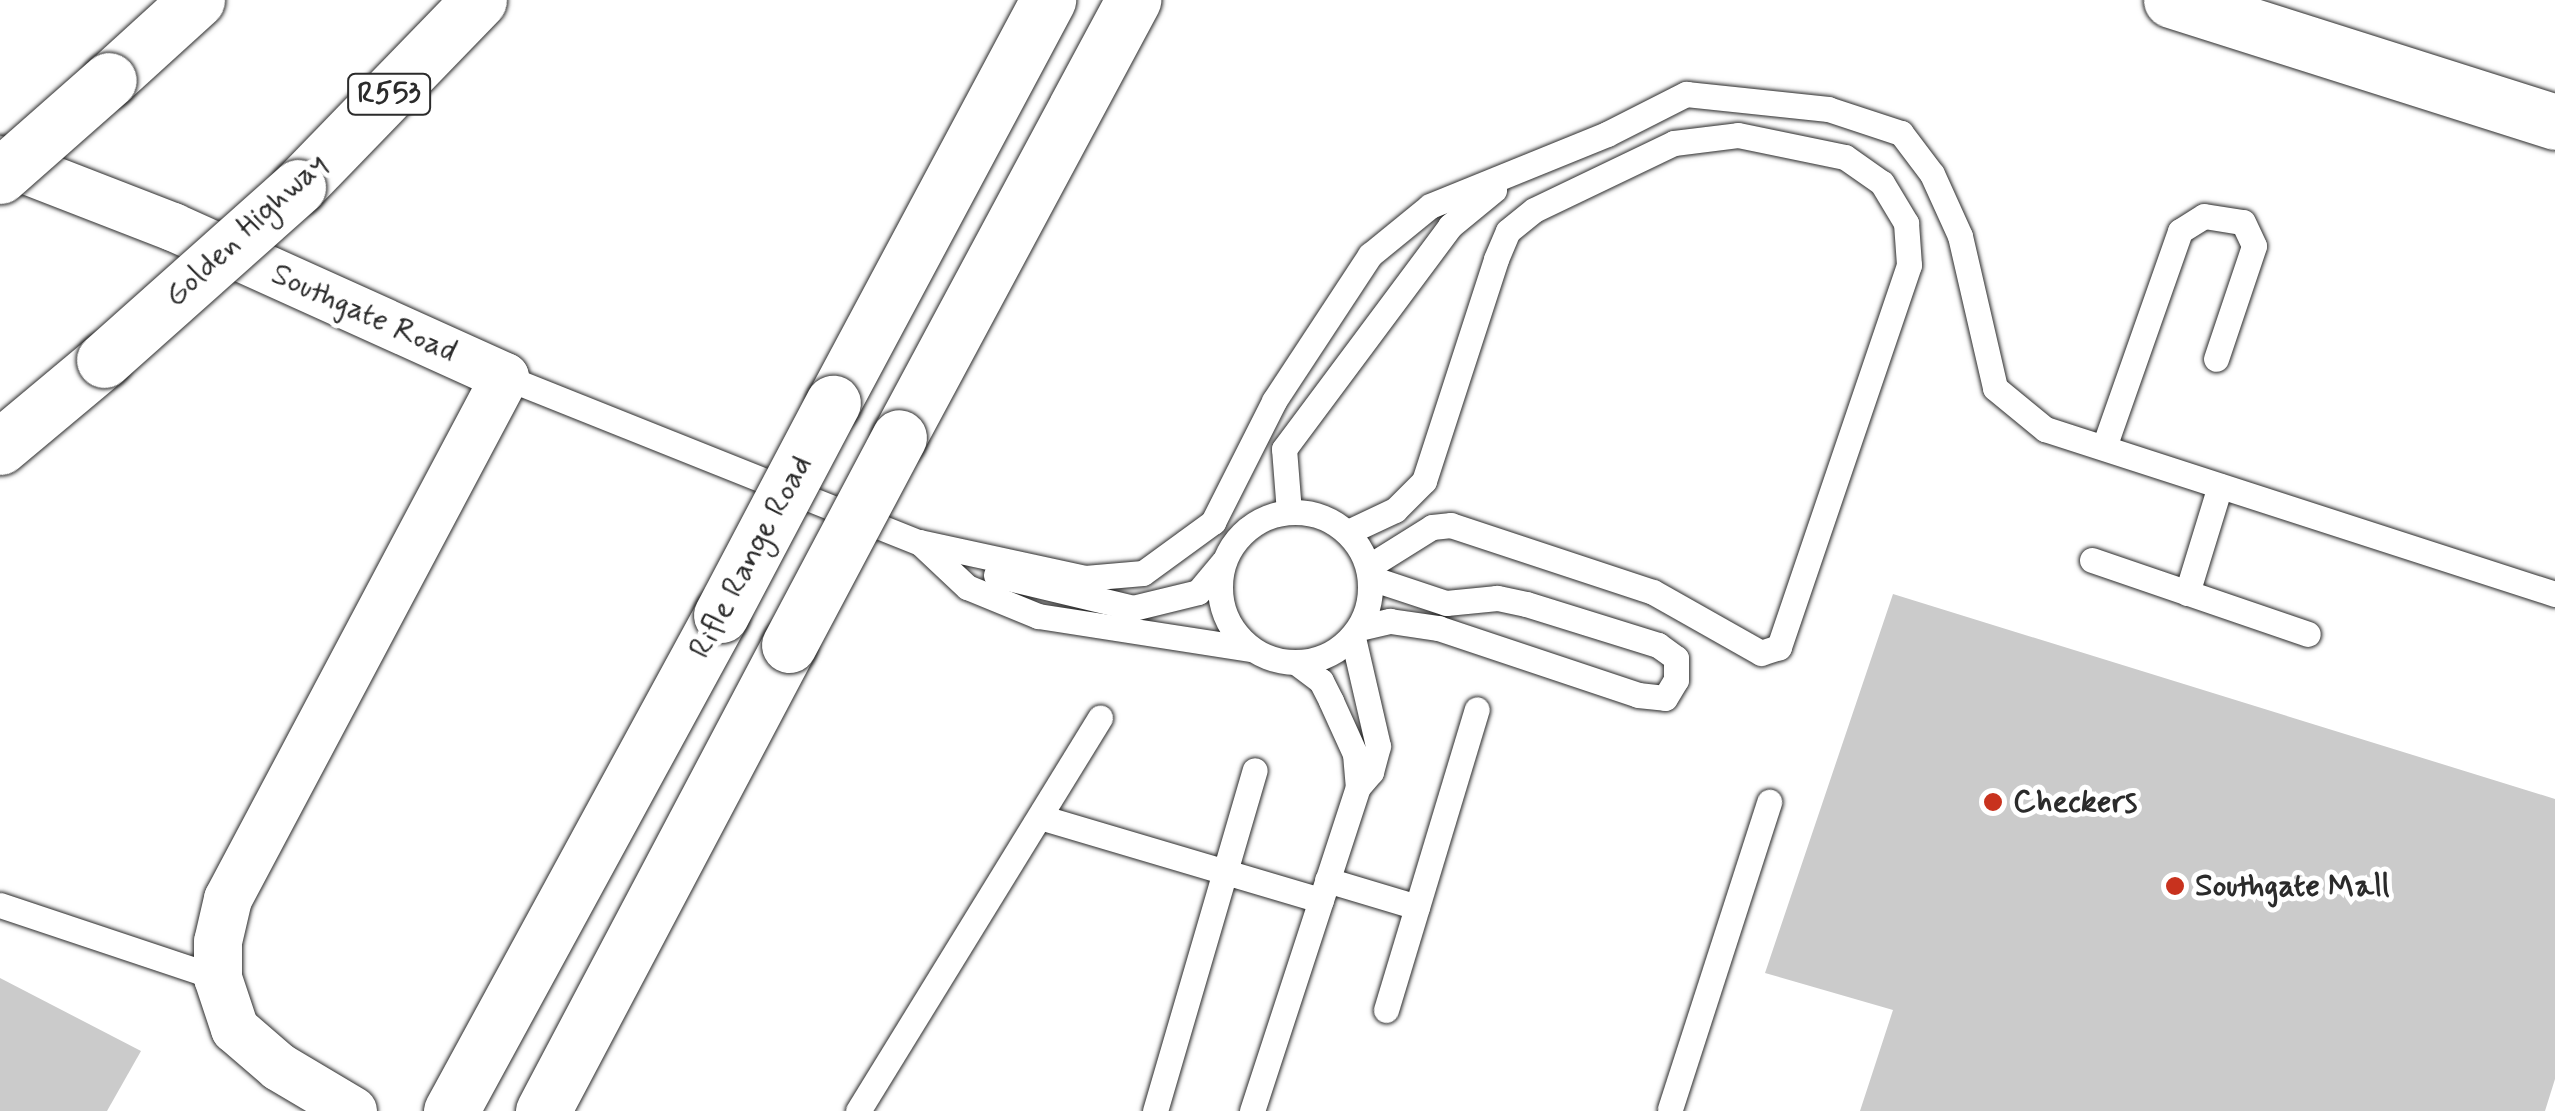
<!DOCTYPE html>
<style>
body{margin:0}
#map{position:relative;width:2555px;height:1111px;overflow:hidden;background:#fff;font-family:Mynerve,sans-serif}
div>[style]{position:absolute}
.building>*{inset:0;background:#cbcbcb}
.roads{filter:drop-shadow(0 0 2px #2b2b2b) drop-shadow(0 0 2px #2b2b2b)}
.service>*{height:25px;margin:-12.5px;padding:0 12.5px;transform-origin:12.5px;border-radius:12.5px;background:#fff}
.service>.ring{margin:-12.5px;padding:0;box-sizing:content-box;background:none;border:25px solid #fff;border-radius:50%}
.minor>*{height:48px;margin:-24px;padding:0 24px;transform-origin:24px;border-radius:24px;background:#fff}
.secondary>*{height:55px;margin:-27.5px;padding:0 27.5px;transform-origin:27.5px;border-radius:27.5px;background:#fff}
.primary>*{height:55px;margin:-27.5px;padding:0 27.5px;transform-origin:27.5px;border-radius:27.5px;background:#fff}
.motorway>*{height:55px;margin:-27.5px;padding:0 27.5px;transform-origin:27.5px;border-radius:27.5px;background:#fff}
.bridges{filter:drop-shadow(0 0 2px #2b2b2b) drop-shadow(0 0 2px #2b2b2b)}
.secondary-bridge>*{height:55px;margin:-27.5px;padding:0 27.5px;transform-origin:27.5px;border-radius:27.5px;background:#fff}
.primary-bridge>*{height:55px;margin:-27.5px;padding:0 27.5px;transform-origin:27.5px;border-radius:27.5px;background:#fff}
.dots>*{width:28px;height:28px;translate:-50% -50%;box-sizing:border-box;border:5px solid #fff;border-radius:50%}
span{translate:-50% -50%;white-space:nowrap;text-align:center;line-height:1.15;-webkit-text-stroke:10px #fff;paint-order:stroke}
.shield-label span{padding:2px 8px;background:#fff;border:2px solid;border-radius:8px;-webkit-text-stroke-width:0}
.shield-label{font-size:30px;color:#2b2b2b;font-weight:700}
.street-label{font-size:32px;color:#2b2b2b}
.poi-label{font-size:32px;color:#2b2b2b;font-weight:700}
.left{translate:0 -50%;text-align:left}
</style>
<div id="map">
<div class="building">
<div style="clip-path:polygon(1893px 594px,2555px 799px,2555px 1079px,2545px 1111px,1860px 1111px,1893px 1010px,1765px 973px)"></div>
<div style="clip-path:polygon(0 978px,141px 1051px,107px 1111px,0 1111px)"></div>
</div>
<div class="roads">
<div class="service">
<div style="left:505px;top:377px;width:460px;rotate:21.8deg"></div>
<div style="left:2104px;top:447px;width:229px;rotate:-70.6deg"></div>
<div style="left:2180px;top:231px;width:28px;rotate:-32deg"></div>
<div style="left:2204px;top:216px;width:39px;rotate:9deg"></div>
<div style="left:2243px;top:222px;width:26px;rotate:65deg"></div>
<div style="left:2254px;top:246px;width:119px;rotate:108.6deg"></div>
<div class="ring" style="left:1220px;top:512px;width:125px;height:125px"></div>
<div style="left:1289px;top:512px;width:63px;rotate:-94.5deg"></div>
<div style="left:1284px;top:449px;width:278px;rotate:-53.3deg"></div>
<div style="left:1450px;top:226px;width:57px;rotate:-39.3deg"></div>
<div style="left:1348px;top:532px;width:52px;rotate:-25.1deg"></div>
<div style="left:1395px;top:510px;width:41px;rotate:-45deg"></div>
<div style="left:1424px;top:481px;width:233px;rotate:-72deg"></div>
<div style="left:1496px;top:259px;width:30px;rotate:-67deg"></div>
<div style="left:1508px;top:231px;width:33px;rotate:-39deg"></div>
<div style="left:1534px;top:210px;width:155px;rotate:-25.6deg"></div>
<div style="left:1674px;top:143px;width:64px;rotate:-7.1deg"></div>
<div style="left:1738px;top:135px;width:109px;rotate:11.6deg"></div>
<div style="left:1845px;top:157px;width:45px;rotate:35.1deg"></div>
<div style="left:1882px;top:183px;width:47px;rotate:59deg"></div>
<div style="left:1906px;top:223px;width:42px;rotate:85.9deg"></div>
<div style="left:1909px;top:265px;width:404px;rotate:108.8deg"></div>
<div style="left:1779px;top:647px;width:19px;rotate:162deg"></div>
<div style="left:1761px;top:653px;width:124px;rotate:-150.5deg"></div>
<div style="left:1653px;top:592px;width:213px;rotate:-161.7deg"></div>
<div style="left:1451px;top:525px;width:19px;rotate:174deg"></div>
<div style="left:1432px;top:527px;width:75px;rotate:148deg"></div>
<div style="left:919px;top:542px;width:170px;rotate:12.2deg"></div>
<div style="left:1085px;top:578px;width:58px;rotate:-4.9deg"></div>
<div style="left:1143px;top:573px;width:87px;rotate:-36.1deg"></div>
<div style="left:1213px;top:522px;width:136px;rotate:-63.2deg"></div>
<div style="left:1274px;top:401px;width:175px;rotate:-56.7deg"></div>
<div style="left:1370px;top:255px;width:77px;rotate:-39.2deg"></div>
<div style="left:1430px;top:206px;width:191px;rotate:-22.1deg"></div>
<div style="left:1607px;top:134px;width:89px;rotate:-26.9deg"></div>
<div style="left:1686px;top:94px;width:143px;rotate:6deg"></div>
<div style="left:1828px;top:109px;width:77px;rotate:18.2deg"></div>
<div style="left:1901px;top:133px;width:51px;rotate:52.9deg"></div>
<div style="left:1932px;top:174px;width:68px;rotate:65.7deg"></div>
<div style="left:1960px;top:236px;width:156px;rotate:77deg"></div>
<div style="left:1995px;top:388px;width:65px;rotate:39.4deg"></div>
<div style="left:2045px;top:429px;width:536px;rotate:17.93deg"></div>
<div style="left:919px;top:542px;width:66px;rotate:43.2deg"></div>
<div style="left:967px;top:587px;width:77px;rotate:22.2deg"></div>
<div style="left:1038px;top:616px;width:216px;rotate:8.8deg"></div>
<div style="left:2092px;top:560px;width:228px;rotate:18.9deg"></div>
<div style="left:996px;top:575px;width:141px;rotate:13.5deg"></div>
<div style="left:1133px;top:608px;width:67px;rotate:-13.8deg"></div>
<div style="left:1198px;top:592px;width:39px;rotate:-50deg"></div>
<div style="left:2187px;top:593px;width:112px;rotate:-72.9deg"></div>
<div style="left:1359px;top:628px;width:32px;rotate:-13deg"></div>
<div style="left:1390px;top:621px;width:49px;rotate:8.3deg"></div>
<div style="left:1438px;top:628px;width:211px;rotate:18.5deg"></div>
<div style="left:1638px;top:695px;width:27px;rotate:6deg"></div>
<div style="left:1665px;top:698px;width:21px;rotate:-59deg"></div>
<div style="left:1676px;top:680px;width:22px;rotate:-90deg"></div>
<div style="left:1676px;top:658px;width:22px;rotate:-144deg"></div>
<div style="left:1658px;top:645px;width:138px;rotate:-162.7deg"></div>
<div style="left:1526px;top:604px;width:30px;rotate:-168deg"></div>
<div style="left:1497px;top:598px;width:51px;rotate:174.4deg"></div>
<div style="left:1446px;top:603px;width:79px;rotate:-161.6deg"></div>
<div style="left:1297px;top:663px;width:30px;rotate:37deg"></div>
<div style="left:1321px;top:681px;width:22px;rotate:63deg"></div>
<div style="left:1331px;top:701px;width:58px;rotate:65.6deg"></div>
<div style="left:1355px;top:754px;width:33px;rotate:85deg"></div>
<div style="left:1040px;top:817px;width:293px;rotate:16.5deg"></div>
<div style="left:1327px;top:880px;width:94px;rotate:16.7deg"></div>
<div style="left:0;top:905px;width:230px;rotate:18.5deg"></div>
<div style="left:1386px;top:1010px;width:314px;rotate:-73.2deg"></div>
<div style="left:1670px;top:1109px;width:323px;rotate:-72.1deg"></div>
<div style="left:858px;top:1111px;width:462px;rotate:-58.4deg"></div>
<div style="left:1155px;top:1111px;width:355px;rotate:-73.7deg"></div>
<div style="left:1252px;top:1111px;width:341px;rotate:-71.9deg"></div>
<div style="left:1358px;top:787px;width:20px;rotate:-49deg"></div>
<div style="left:1371px;top:772px;width:27px;rotate:-75deg"></div>
<div style="left:1378px;top:746px;width:111px;rotate:-103deg"></div>
</div>
<div class="minor">
<div style="left:0;top:160px;width:186px;rotate:21.2deg"></div>
<div style="left:173px;top:227px;width:364px;rotate:24.3deg"></div>
<div style="left:505px;top:377px;width:591px;rotate:117.95deg"></div>
<div style="left:228px;top:899px;width:44px;rotate:103.1deg"></div>
<div style="left:218px;top:942px;width:36px;rotate:90deg"></div>
<div style="left:218px;top:978px;width:54px;rotate:71.6deg"></div>
<div style="left:235px;top:1029px;width:58px;rotate:40.8deg"></div>
<div style="left:279px;top:1067px;width:86px;rotate:30.7deg"></div>
</div>
<div class="secondary">
<div style="left:833px;top:403px;width:457px;rotate:-61.9deg"></div>
<div style="left:899px;top:437px;width:496px;rotate:-61.8deg"></div>
<div style="left:451px;top:1111px;width:565px;rotate:-61.44deg"></div>
<div style="left:543px;top:1111px;width:527px;rotate:-62.17deg"></div>
</div>
<div class="primary">
<div style="left:109px;top:80px;width:119px;rotate:-42.3deg"></div>
<div style="left:298px;top:187px;width:260px;rotate:-45.9deg"></div>
<div style="left:0;top:447px;width:136px;rotate:-39.9deg"></div>
</div>
<div class="motorway">
<div style="left:2171px;top:0;width:403px;rotate:17.6deg"></div>
</div>
</div>
<div class="bridges">
<div class="secondary-bridge">
<div style="left:721px;top:615px;width:240px;rotate:-62.2deg"></div>
<div style="left:789px;top:645px;width:235px;rotate:-62.1deg"></div>
</div>
<div class="primary-bridge">
<div style="left:0;top:176px;width:145px;rotate:-41.4deg"></div>
<div style="left:104px;top:360px;width:260px;rotate:-41.7deg"></div>
</div>
</div>
<div class="dots">
<div style="left:1993px;top:802px;background:#c8321e"></div>
<div style="left:2175px;top:886px;background:#c8321e"></div>
</div>
<div class="shield-label">
<span style="left:389px;top:94px">R553</span>
</div>
<div class="street-label">
<span style="left:246px;top:230px;rotate:-43deg">Golden Highway</span>
<span style="left:364px;top:313px;rotate:24deg">Southgate Road</span>
<span style="left:751px;top:557px;rotate:-62deg">Rifle Range Road</span>
</div>
<div class="poi-label">
<span class="left" style="left:2013px;top:802px">Checkers</span>
<span class="left" style="left:2195px;top:886px">Southgate Mall</span>
</div>
</div>
